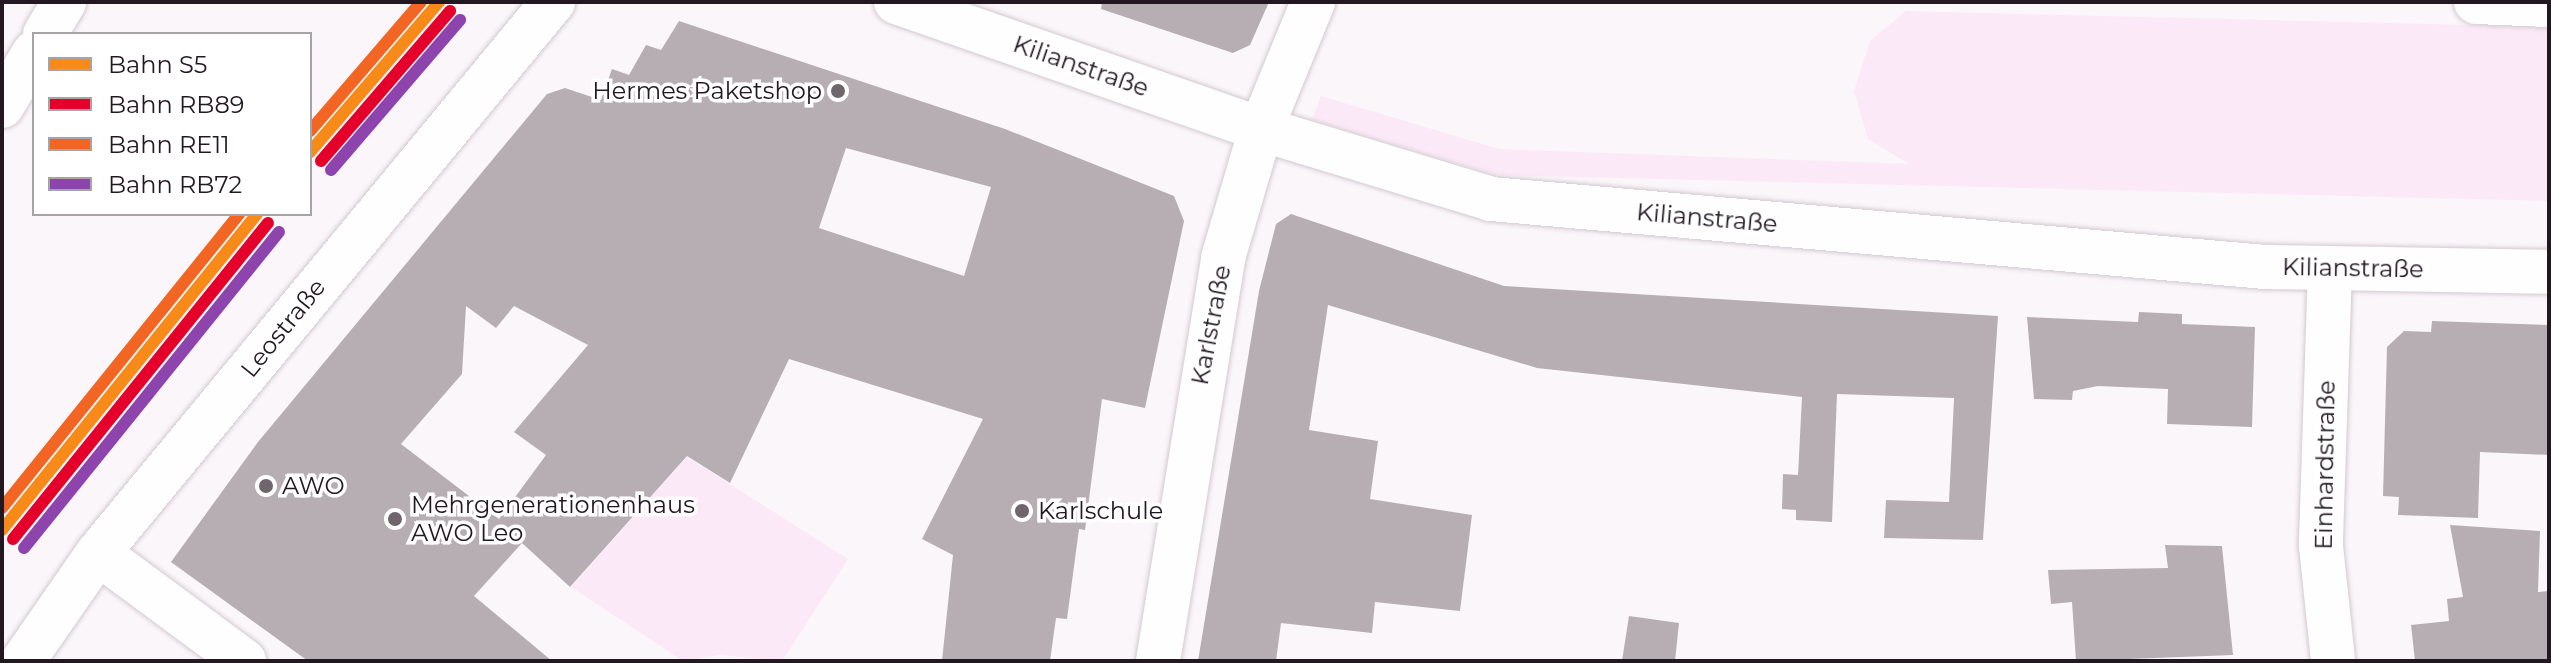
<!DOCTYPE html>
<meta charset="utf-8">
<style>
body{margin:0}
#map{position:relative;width:2551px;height:663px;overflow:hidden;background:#fbf6f9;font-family:Montserrat,sans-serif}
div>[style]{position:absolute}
.green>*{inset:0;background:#fce9f7}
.building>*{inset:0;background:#b7aeb4}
.roads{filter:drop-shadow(0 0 2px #d2c9d0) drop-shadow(0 0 2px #d2c9d0)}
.street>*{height:44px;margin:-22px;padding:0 22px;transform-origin:22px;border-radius:22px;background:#fefefe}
.secondary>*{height:44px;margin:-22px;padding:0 22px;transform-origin:22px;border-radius:22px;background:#fefefe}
.rail-1>*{height:12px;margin:-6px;padding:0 6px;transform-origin:6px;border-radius:6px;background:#f78a18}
.rail-2>*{height:12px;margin:-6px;padding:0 6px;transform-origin:6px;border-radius:6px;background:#e4002b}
.rail-3>*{height:12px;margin:-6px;padding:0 6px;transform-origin:6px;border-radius:6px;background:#f26522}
.rail-4>*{height:12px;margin:-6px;padding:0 6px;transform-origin:6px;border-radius:6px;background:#8e44ad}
.dots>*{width:22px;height:22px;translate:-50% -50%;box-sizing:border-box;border:4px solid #fff;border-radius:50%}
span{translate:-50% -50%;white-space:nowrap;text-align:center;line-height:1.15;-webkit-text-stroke:7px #fff;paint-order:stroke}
.street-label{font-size:24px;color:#231821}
.poi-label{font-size:24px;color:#231821}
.right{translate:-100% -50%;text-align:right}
.left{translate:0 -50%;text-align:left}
.frame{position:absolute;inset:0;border:4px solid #231821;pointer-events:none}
.legend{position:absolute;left:32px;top:32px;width:280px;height:184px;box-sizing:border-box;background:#fff;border:2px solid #a7a3a6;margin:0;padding:10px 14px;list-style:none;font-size:24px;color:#231821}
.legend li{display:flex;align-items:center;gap:16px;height:40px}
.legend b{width:40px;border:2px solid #a7a3a6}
</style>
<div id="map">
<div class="green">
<div style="clip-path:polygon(1906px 11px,2549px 27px,2549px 201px,1496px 175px,1312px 120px,1321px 96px,1499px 149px,1909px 164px,1868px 139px,1854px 91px,1870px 41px)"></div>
<div style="clip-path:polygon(687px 457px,848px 559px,782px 661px,719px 655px,683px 661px,571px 587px)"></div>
</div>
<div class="building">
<div style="clip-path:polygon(1102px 2px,1269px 2px,1250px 45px,1233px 53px,1101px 9px)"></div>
<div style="clip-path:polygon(evenodd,679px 21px,1005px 129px,1174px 196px,1184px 221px,1145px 408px,1102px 399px,1085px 530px,1079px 529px,1067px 619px,1056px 618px,1050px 661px,942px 661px,953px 555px,922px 539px,983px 419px,789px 359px,730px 483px,687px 456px,570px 587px,522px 543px,474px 596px,552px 661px,308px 661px,171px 562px,258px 442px,547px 94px,565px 88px,601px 100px,612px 69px,629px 75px,646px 45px,661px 50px,679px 21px,846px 148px,991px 187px,964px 276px,819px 228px,846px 148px,679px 21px,466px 306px,496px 328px,514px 306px,588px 345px,514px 432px,546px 455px,499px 519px,401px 444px,462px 374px,466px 306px)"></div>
<div style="clip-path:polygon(1291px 214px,1504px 286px,1998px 316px,1983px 540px,1884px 538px,1886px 500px,1949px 502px,1954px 398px,1837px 394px,1832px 522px,1796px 520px,1796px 510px,1782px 509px,1783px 474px,1798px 475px,1802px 397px,1537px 368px,1328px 305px,1309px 430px,1378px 441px,1370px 499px,1472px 515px,1460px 611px,1375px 602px,1372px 633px,1281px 623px,1276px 661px,1198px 661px,1259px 291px,1276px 224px)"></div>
<div style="clip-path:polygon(2139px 312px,2182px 314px,2182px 324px,2255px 327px,2252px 427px,2167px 424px,2168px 389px,2098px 386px,2073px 391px,2072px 400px,2034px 399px,2027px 317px,2138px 322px)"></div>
<div style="clip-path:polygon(2432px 321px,2549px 325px,2549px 455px,2480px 452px,2478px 518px,2398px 515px,2399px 497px,2383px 496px,2387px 347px,2404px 331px,2431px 332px)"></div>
<div style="clip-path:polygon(2450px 525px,2540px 531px,2538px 592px,2549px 591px,2549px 661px,2415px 661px,2411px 625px,2449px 621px,2447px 599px,2463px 597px)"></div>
<div style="clip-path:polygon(2165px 545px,2222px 546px,2233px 655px,2076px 661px,2072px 602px,2051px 604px,2048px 570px,2168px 568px)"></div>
<div style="clip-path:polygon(1629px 616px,1679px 623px,1675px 661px,1622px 661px)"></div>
</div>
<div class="roads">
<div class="street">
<div style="left:896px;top:2px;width:386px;rotate:19.2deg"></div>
<div style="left:1261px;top:129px;width:240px;rotate:16.9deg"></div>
<div style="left:1491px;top:199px;width:777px;rotate:5.02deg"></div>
<div style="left:2265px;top:267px;width:284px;rotate:1deg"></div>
<div style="left:2476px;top:2px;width:73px;rotate:2.4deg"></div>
<div style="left:2330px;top:268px;width:278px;rotate:91.9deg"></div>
<div style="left:2321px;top:546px;width:116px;rotate:84deg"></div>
<div style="left:98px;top:553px;width:182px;rotate:36.5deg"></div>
<div style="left:23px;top:661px;width:131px;rotate:-55.2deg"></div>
<div style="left:98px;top:553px;width:715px;rotate:-50.45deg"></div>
<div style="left:1158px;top:661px;width:408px;rotate:-80.8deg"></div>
<div style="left:1223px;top:258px;width:134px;rotate:-73.6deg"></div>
<div style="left:1261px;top:129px;width:137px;rotate:-67.7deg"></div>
</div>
<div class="secondary">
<div style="left:45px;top:34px;width:37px;rotate:-59deg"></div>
<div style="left:2px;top:106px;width:62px;rotate:-58.9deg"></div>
</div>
</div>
<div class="rail-1">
<div style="left:310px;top:152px;width:198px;rotate:-49.3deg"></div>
<div style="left:2px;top:530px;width:406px;rotate:-51.1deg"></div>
</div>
<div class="rail-2">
<div style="left:321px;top:161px;width:198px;rotate:-49.3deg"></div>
<div style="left:13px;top:539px;width:406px;rotate:-51.1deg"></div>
</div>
<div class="rail-3">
<div style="left:310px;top:131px;width:170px;rotate:-49.3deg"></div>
<div style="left:2px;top:508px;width:378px;rotate:-51.1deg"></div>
</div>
<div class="rail-4">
<div style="left:331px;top:170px;width:198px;rotate:-49.3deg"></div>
<div style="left:24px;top:548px;width:406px;rotate:-51.1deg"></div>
</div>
<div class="dots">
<div style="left:838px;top:91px;background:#6f666d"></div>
<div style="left:266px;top:486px;background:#6f666d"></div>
<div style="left:1022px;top:511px;background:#6f666d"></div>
<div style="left:395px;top:519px;background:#6f666d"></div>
</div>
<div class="street-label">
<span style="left:1081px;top:66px;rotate:19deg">Kilianstraße</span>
<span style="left:1707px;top:218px;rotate:5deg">Kilianstraße</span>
<span style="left:2353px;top:268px;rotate:1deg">Kilianstraße</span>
<span style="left:1211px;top:325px;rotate:-79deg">Karlstraße</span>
<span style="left:283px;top:328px;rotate:-51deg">Leostraße</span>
<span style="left:2325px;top:465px;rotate:-89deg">Einhardstraße</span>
</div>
<div class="poi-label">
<span class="right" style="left:822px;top:91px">Hermes Paketshop</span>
<span class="left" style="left:282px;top:486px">AWO</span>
<span class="left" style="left:411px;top:519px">Mehrgenerationenhaus<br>AWO Leo</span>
<span class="left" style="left:1038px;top:511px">Karlschule</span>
</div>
<div class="frame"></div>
<ul class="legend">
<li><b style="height:10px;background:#f78a18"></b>Bahn S5</li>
<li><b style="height:10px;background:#e4002b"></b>Bahn RB89</li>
<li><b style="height:10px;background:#f26522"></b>Bahn RE11</li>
<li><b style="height:10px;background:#8e44ad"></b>Bahn RB72</li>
</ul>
</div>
